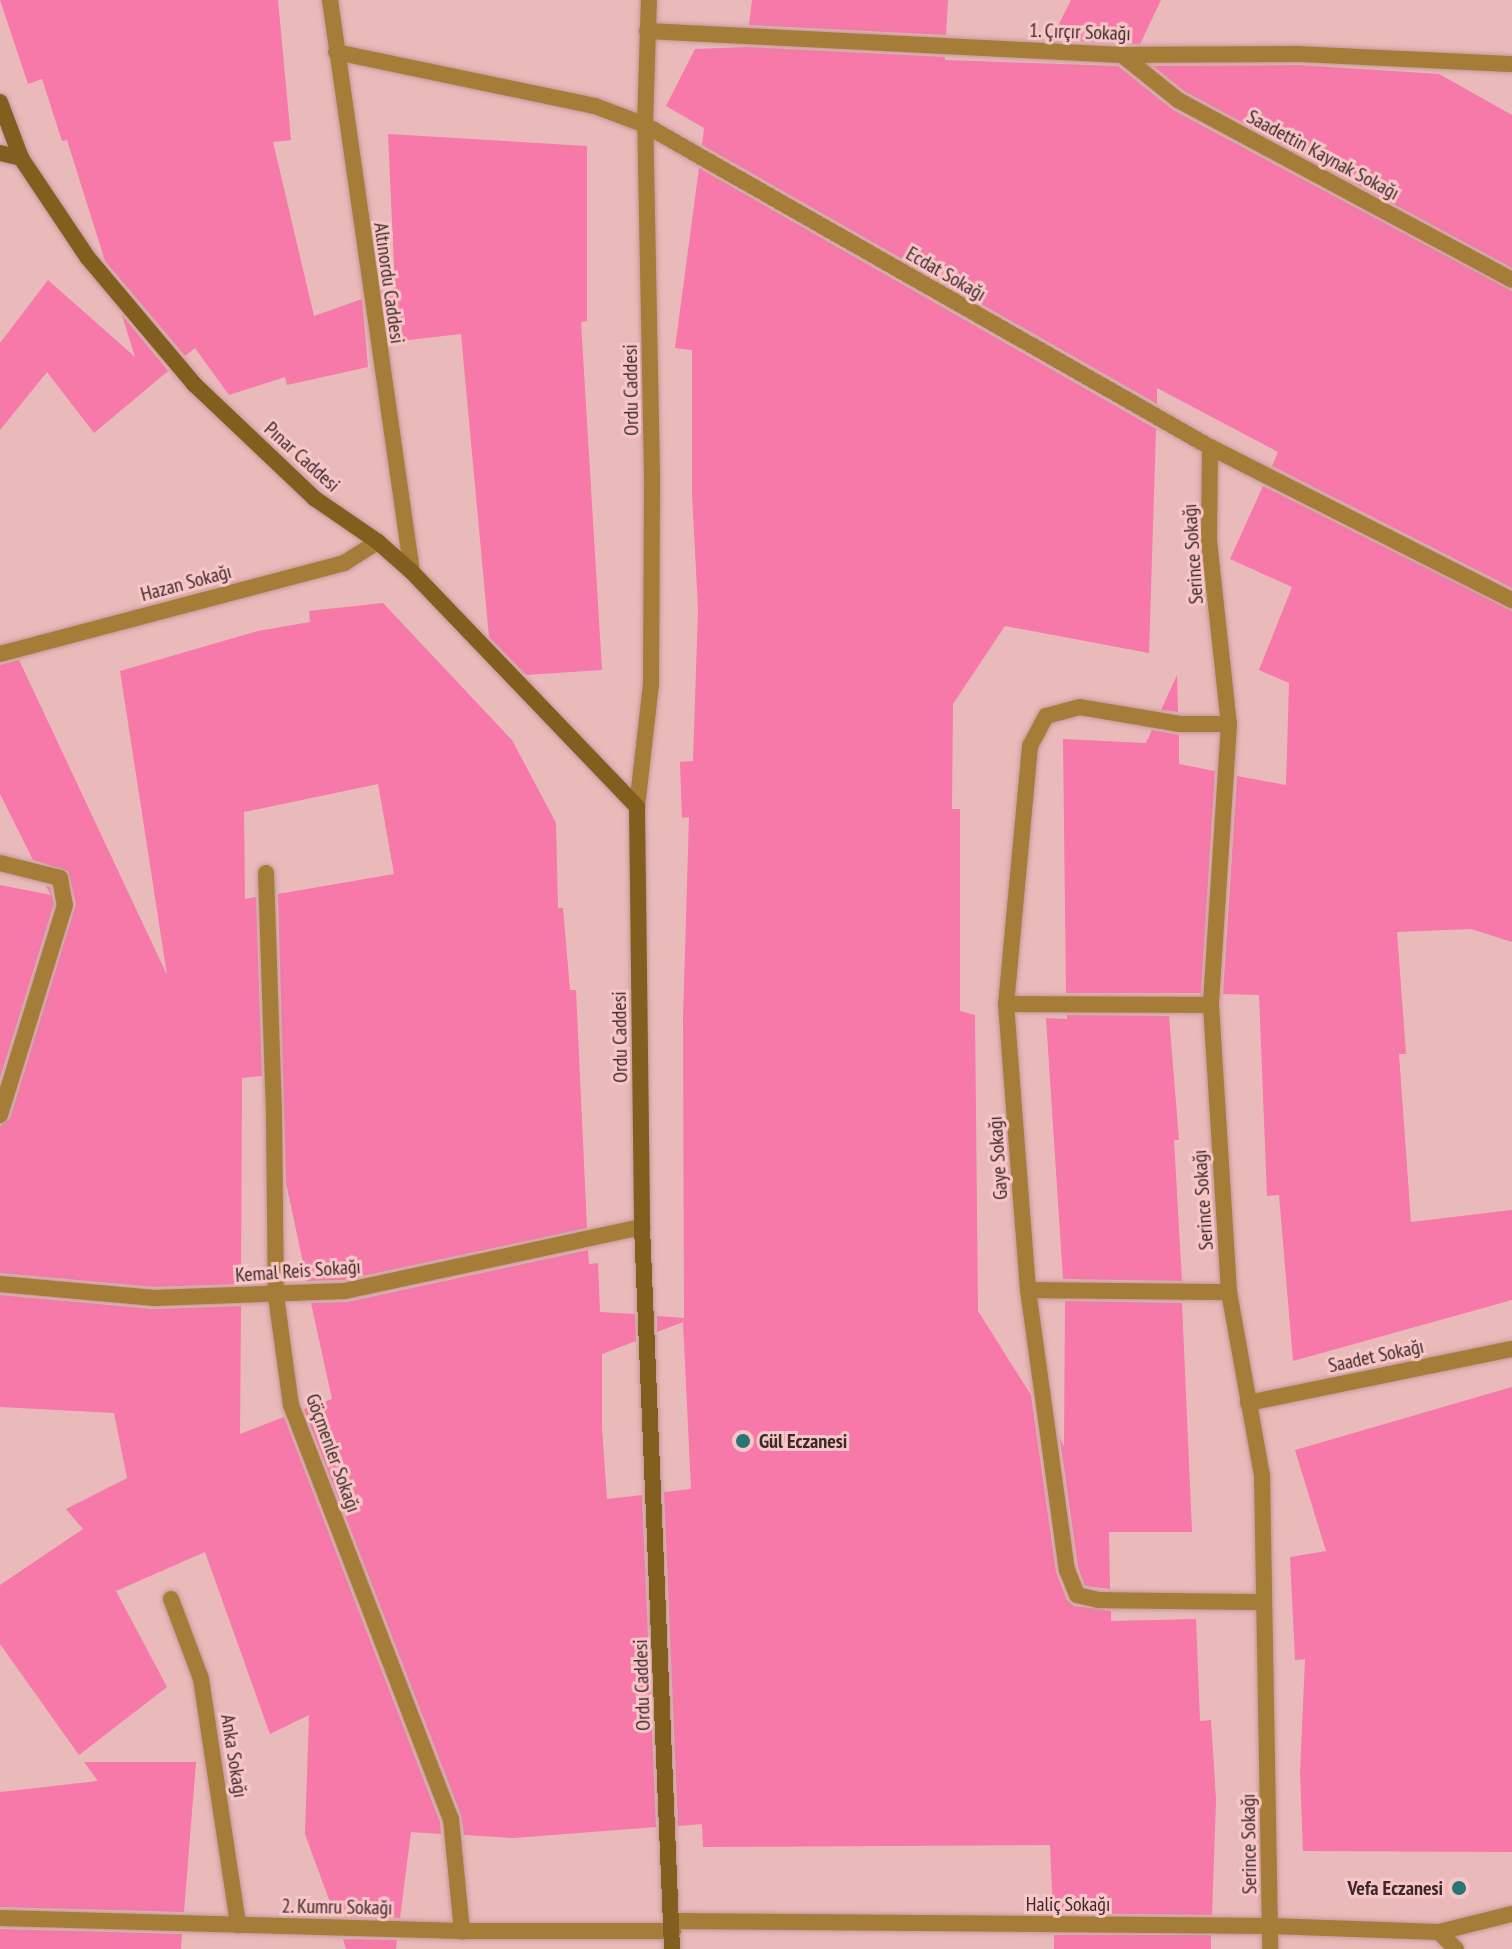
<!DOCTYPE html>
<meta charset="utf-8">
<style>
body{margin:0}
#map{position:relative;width:1512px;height:1949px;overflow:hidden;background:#eab9ba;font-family:"PT Sans Narrow",sans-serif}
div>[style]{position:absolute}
.building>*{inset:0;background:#f679a9;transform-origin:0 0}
.roads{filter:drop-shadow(0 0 2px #c4999a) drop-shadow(0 0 2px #c4999a)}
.minor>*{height:16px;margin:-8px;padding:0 8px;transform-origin:8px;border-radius:8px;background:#a67d38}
.tertiary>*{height:16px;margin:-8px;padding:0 8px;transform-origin:8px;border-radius:8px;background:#a67d38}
.secondary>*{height:16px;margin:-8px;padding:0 8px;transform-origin:8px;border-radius:8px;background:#825e1f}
.dots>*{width:22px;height:22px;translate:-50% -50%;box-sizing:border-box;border:4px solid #f8c6c6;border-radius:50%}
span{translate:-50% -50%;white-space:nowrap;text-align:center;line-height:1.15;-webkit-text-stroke:6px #f8c6c6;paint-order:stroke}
.street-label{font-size:20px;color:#3b2929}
.poi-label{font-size:20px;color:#3b2929;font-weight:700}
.left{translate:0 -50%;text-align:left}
.right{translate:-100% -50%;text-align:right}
</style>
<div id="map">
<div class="building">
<div style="clip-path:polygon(0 0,278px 0,291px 140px,273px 142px,314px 316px,362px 299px,368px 367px,287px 385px,285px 377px,229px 395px,195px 348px,185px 356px,105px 261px,67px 140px,62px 141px,42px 79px,28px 84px)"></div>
<div style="clip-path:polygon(752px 0,948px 0,946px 35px,749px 25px)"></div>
<div style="clip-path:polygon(1071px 0,1161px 0,1140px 44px,1051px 40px)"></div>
<div style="clip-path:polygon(747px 47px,945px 57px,945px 60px,1118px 66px,1173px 110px,1512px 291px,1512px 588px,1272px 466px,1278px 452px,1157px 388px,1157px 404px,702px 145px,704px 128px,666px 106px,695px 49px)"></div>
<div style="clip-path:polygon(1299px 65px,1439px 74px,1512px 115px,1512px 268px,1184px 91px,1153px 66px)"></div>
<div style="clip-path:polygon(388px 134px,587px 146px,587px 321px,581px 322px,602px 670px,526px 675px,489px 637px,461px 334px,390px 342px,383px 292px,395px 288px)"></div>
<div style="clip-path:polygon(699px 168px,1156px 429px,1149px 653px,1005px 626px,953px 704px,952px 809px,960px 809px,960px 1011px,975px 1015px,978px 1311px,1031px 1395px,1056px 1572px,1067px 1600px,1074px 1606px,1111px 1611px,1111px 1621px,1196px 1619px,1200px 1721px,1211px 1720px,1216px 1800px,1212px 1915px,1053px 1913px,1050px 1845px,703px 1847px,702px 1824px,678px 1826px,664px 1492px,691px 1489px,683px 1322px,657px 1332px,657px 1316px,684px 1318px,683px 1018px,689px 817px,682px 818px,680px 762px,693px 761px,698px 609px,692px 494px,692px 350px,675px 348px)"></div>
<div style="clip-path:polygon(48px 280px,135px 357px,122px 315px,168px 371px,94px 433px,47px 372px,0 430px,0 343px)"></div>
<div style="clip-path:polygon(1263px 486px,1512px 611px,1512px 942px,1471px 929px,1397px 932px,1406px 1054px,1399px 1054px,1411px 1222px,1512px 1210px,1512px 1300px,1293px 1361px,1279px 1195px,1267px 1196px,1259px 995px,1223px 994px,1237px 776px,1286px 785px,1289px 683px,1259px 670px,1292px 587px,1230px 559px)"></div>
<div style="clip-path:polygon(383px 603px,512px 740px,556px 823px,558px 908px,563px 908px,570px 990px,576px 990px,587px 1228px,344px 1280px,307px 1281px,286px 1183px,278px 894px,394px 874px,378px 784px,244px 812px,245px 899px,256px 897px,262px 1076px,242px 1078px,241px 1284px,154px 1287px,0 1273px,0 1126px,10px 1118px,76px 904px,68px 871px,33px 860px,0 794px,0 665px,19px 660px,167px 975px,120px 671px,258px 631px,310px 622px,309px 611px)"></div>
<div style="clip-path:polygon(1177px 675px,1178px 712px,1161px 710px)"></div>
<div style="clip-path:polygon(1152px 730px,1179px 735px,1179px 764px,1215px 771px,1201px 993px,1066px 993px,1063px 739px,1146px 743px)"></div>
<div style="clip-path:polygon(0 885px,51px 895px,46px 886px,50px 887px,54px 904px,0 1078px)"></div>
<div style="clip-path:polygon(1067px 1015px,1169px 1016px,1179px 1140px,1174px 1140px,1182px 1281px,1063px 1279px,1046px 1018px,1067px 1019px)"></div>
<div style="clip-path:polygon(588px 1250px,589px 1264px,598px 1263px,600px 1312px,635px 1314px,636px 1341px,602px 1354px,602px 1428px,607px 1499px,642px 1495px,656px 1827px,514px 1838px,464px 1835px,461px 1815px,304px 1409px,332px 1399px,311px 1303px,347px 1302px)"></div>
<div style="clip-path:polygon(0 1295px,153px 1309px,241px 1306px,240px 1434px,284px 1417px,440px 1822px,441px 1834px,411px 1832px,400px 1918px,335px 1916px,305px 1834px,309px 1715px,270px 1734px,205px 1552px,116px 1591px,167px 1687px,79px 1755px,0 1644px,0 1585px,83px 1529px,66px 1509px,127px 1478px,114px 1413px,0 1407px)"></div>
<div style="clip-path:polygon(1065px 1301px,1182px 1303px,1192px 1532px,1109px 1532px,1110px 1589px,1085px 1586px,1078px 1567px,1060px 1439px,1064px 1446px)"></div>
<div style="clip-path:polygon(1512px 1387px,1512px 1852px,1303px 1851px,1300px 1773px,1305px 1659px,1295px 1660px,1290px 1557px,1326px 1551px,1295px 1450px)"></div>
<div style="clip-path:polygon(84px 1762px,196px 1762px,184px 1912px,0 1907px,0 1792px,98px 1781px)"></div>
<div style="clip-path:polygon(0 1929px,182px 1934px,181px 1949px,0 1949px)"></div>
<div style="left:1054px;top:1935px;width:157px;height:14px"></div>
<div style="clip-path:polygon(343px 1939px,397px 1940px,396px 1949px,346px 1949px)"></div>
</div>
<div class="roads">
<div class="minor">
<div style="left:647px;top:31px;width:476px;rotate:2.9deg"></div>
<div style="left:1122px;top:55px;width:177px;rotate:-0.3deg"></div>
<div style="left:1299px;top:54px;width:213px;rotate:2.7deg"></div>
<div style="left:336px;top:52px;width:265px;rotate:11.8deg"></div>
<div style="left:595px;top:106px;width:53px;rotate:20.8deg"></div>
<div style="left:645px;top:125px;width:650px;rotate:29.68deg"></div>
<div style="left:1210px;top:447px;width:339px;rotate:26.9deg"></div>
<div style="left:1122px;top:55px;width:72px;rotate:38.8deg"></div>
<div style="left:1178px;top:100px;width:379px;rotate:28.3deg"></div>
<div style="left:1210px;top:447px;width:94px;rotate:90.6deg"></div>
<div style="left:1209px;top:541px;width:184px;rotate:83.8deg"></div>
<div style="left:1229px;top:724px;width:282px;rotate:93.7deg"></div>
<div style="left:1211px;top:1005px;width:288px;rotate:86.4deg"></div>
<div style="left:1229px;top:1292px;width:186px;rotate:79.8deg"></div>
<div style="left:1262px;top:1475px;width:474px;rotate:89deg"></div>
<div style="left:0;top:654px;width:356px;rotate:-14.8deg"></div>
<div style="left:344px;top:563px;width:40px;rotate:-32deg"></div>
<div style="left:1229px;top:724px;width:49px;rotate:180deg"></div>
<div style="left:1180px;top:724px;width:101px;rotate:-170.4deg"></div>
<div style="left:1080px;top:707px;width:35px;rotate:165deg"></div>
<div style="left:1046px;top:716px;width:34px;rotate:118deg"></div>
<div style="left:1030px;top:746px;width:259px;rotate:95.3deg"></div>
<div style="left:1006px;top:1004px;width:287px;rotate:85.6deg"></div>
<div style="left:1028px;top:1290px;width:283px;rotate:82.1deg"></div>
<div style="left:1067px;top:1570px;width:27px;rotate:68deg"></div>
<div style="left:1077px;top:1595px;width:22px;rotate:13deg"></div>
<div style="left:1098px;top:1600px;width:166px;rotate:0.7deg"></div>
<div style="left:637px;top:807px;width:124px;rotate:-83.5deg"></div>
<div style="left:651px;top:684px;width:209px;rotate:-89.7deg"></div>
<div style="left:652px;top:475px;width:350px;rotate:-91.1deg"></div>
<div style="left:645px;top:125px;width:125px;rotate:-88.2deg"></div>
<div style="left:0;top:863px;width:62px;rotate:14deg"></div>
<div style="left:60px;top:878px;width:27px;rotate:80deg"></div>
<div style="left:65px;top:905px;width:220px;rotate:107.2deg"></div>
<div style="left:266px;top:873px;width:243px;rotate:88.1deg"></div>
<div style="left:274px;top:1116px;width:180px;rotate:89.4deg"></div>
<div style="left:276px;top:1296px;width:110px;rotate:82.2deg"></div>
<div style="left:291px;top:1405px;width:444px;rotate:68.9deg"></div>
<div style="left:451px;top:1819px;width:113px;rotate:84.4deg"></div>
<div style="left:1006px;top:1004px;width:205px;rotate:0.3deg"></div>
<div style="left:0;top:1284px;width:155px;rotate:5.2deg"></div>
<div style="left:154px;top:1298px;width:191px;rotate:-2.1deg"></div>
<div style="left:345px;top:1291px;width:304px;rotate:-12.2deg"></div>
<div style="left:1028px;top:1290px;width:201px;rotate:0.6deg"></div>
<div style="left:1248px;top:1403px;width:269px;rotate:-11.6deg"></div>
<div style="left:171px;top:1599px;width:85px;rotate:69.4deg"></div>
<div style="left:201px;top:1679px;width:249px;rotate:81.4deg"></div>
<div style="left:0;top:1918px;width:462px;rotate:1.6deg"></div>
<div style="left:462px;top:1931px;width:211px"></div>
<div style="left:673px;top:1921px;width:597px;rotate:0.48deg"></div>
<div style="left:1270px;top:1926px;width:169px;rotate:2deg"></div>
<div style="left:1439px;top:1932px;width:24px;rotate:45deg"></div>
<div style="left:1439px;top:1932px;width:75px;rotate:-13.9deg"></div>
</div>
<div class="tertiary">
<div style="left:330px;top:0;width:578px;rotate:81.84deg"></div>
</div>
<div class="secondary">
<div style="left:0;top:102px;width:60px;rotate:69.4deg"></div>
<div style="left:0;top:153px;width:22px;rotate:13deg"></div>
<div style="left:21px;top:158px;width:120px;rotate:56.2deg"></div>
<div style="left:88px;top:258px;width:165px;rotate:49.9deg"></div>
<div style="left:194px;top:384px;width:166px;rotate:43.5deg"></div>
<div style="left:314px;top:498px;width:78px;rotate:34.5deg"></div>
<div style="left:378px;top:542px;width:45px;rotate:41.4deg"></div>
<div style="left:412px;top:572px;width:325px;rotate:46.2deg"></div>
<div style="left:637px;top:807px;width:420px;rotate:89.3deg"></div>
<div style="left:642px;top:1227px;width:723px;rotate:87.62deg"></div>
</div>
</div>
<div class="dots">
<div style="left:743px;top:1441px;background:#297476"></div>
<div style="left:1459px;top:1888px;background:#297476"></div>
</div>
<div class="street-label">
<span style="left:1080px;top:32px;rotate:2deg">1. Çırçır Sokağı</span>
<span style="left:1323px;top:155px;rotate:28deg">Saadettin Kaynak Sokağı</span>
<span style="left:946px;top:274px;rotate:30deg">Ecdat Sokağı</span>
<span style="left:389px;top:283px;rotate:82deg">Altınordu Caddesi</span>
<span style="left:631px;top:390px;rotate:-91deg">Ordu Caddesi</span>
<span style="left:302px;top:457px;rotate:42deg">Pınar Caddesi</span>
<span style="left:1193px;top:554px;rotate:-94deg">Serince Sokağı</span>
<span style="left:186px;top:583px;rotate:-15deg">Hazan Sokağı</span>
<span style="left:620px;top:1037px;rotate:-91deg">Ordu Caddesi</span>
<span style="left:998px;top:1158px;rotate:-94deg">Gaye Sokağı</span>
<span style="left:1203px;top:1200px;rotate:-94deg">Serince Sokağı</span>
<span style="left:298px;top:1271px;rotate:-4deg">Kemal Reis Sokağı</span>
<span style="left:1376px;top:1356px;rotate:-12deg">Saadet Sokağı</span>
<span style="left:333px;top:1453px;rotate:70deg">Göçmenler Sokağı</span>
<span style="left:642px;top:1685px;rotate:-92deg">Ordu Caddesi</span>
<span style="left:234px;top:1756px;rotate:81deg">Anka Sokağı</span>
<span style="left:1249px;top:1844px;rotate:-91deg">Serince Sokağı</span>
<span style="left:1068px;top:1904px">Haliç Sokağı</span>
<span style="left:337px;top:1907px;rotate:1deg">2. Kumru Sokağı</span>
</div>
<div class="poi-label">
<span class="left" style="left:759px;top:1441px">Gül Eczanesi</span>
<span class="right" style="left:1443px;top:1888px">Vefa Eczanesi</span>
</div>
</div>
